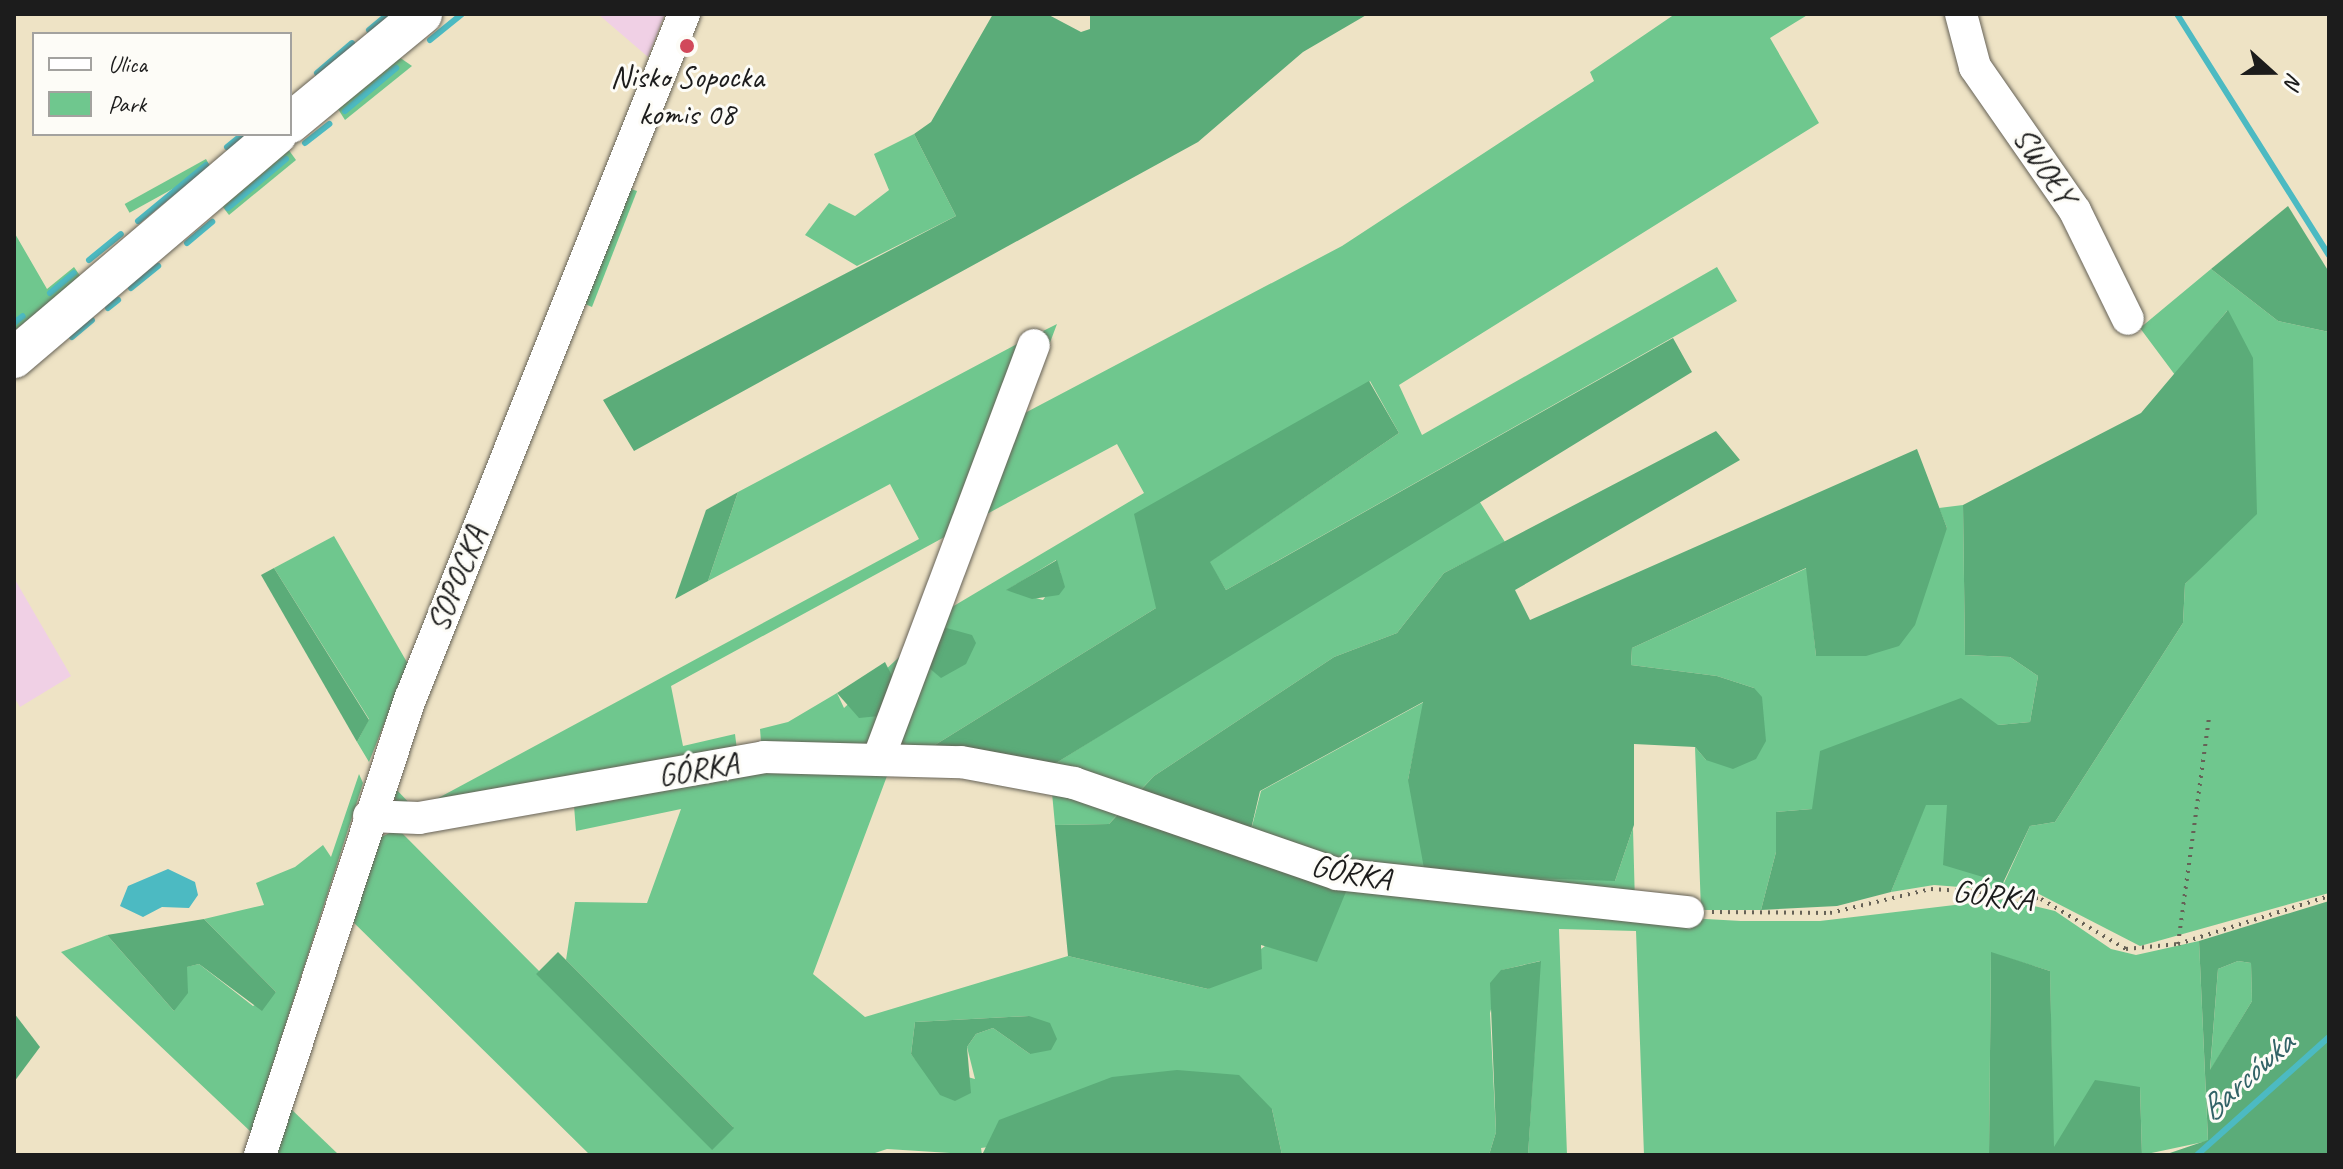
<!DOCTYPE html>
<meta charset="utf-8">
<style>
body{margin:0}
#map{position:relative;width:2343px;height:1169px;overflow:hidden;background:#eee3c5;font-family:Caveat,sans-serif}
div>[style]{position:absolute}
.built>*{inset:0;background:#f0d0e5}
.green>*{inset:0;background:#6fc78e;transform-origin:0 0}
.forest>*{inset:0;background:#5bac79;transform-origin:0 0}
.water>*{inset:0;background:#4cbac2}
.stream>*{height:6px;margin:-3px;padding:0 3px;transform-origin:3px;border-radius:3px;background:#4cbac2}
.path>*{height:4px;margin-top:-2px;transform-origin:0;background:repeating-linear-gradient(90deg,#666257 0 2px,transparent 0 8px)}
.roads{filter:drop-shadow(0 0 2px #666257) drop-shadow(0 0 2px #666257)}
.minor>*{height:32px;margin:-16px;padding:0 16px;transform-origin:16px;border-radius:16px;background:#fff}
.major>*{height:40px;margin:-20px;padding:0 20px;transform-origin:20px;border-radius:20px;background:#fff}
.dots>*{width:22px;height:22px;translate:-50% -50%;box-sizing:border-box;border:4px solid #fdfcf7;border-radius:50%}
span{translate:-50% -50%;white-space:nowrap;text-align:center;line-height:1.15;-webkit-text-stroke:6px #fdfcf7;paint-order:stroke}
.poi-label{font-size:32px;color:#1c1c1c}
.street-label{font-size:32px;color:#1c1c1c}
.water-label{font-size:34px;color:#326367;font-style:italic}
.frame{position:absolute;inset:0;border:16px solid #1c1c1c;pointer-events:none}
.legend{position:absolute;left:32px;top:32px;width:260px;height:104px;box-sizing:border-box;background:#fdfcf7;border:2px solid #a3a29f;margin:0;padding:10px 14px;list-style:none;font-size:24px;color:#1c1c1c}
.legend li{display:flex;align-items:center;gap:16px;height:40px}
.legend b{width:40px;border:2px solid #a3a29f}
.north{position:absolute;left:2231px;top:32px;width:80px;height:80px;-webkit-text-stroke:6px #fdfcf7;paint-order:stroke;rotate:111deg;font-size:22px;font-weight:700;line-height:32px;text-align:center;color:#1c1c1c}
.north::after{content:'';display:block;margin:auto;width:28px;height:36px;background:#1c1c1c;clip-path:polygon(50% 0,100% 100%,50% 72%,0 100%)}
</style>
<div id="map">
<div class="built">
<div style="clip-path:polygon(598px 14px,665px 14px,648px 57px)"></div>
<div style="clip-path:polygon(14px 578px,71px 676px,20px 707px,14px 697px)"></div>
</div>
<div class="green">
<div style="clip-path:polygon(evenodd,1675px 14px,1809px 14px,1770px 38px,1819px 123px,1399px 385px,1422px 435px,1717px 267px,1737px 301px,1226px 590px,1209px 562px,1399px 433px,1370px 381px,1156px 608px,922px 753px,890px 750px,1043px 331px,1057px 324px,1023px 414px,1342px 246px,1594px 81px,1590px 72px,1675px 14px,1117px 444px,1144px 493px,952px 607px,985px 515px,1117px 444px,1675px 14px,1056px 560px,1061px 574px,1043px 600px,1007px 590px,1056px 560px)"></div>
<div style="clip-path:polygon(399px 57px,412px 66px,345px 120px,338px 109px)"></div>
<div style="clip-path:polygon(914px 134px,956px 216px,857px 266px,805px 235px,829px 203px,855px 216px,889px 190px,874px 154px)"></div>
<div style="clip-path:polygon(288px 149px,296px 160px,229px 215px,222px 206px)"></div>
<div style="left:206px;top:159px;width:10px;height:93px;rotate:61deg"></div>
<div style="clip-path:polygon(631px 189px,637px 191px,592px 307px,585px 304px)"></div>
<div style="clip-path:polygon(14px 232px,47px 289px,74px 267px,81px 277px,14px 331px)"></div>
<div style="clip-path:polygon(2211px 269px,2278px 321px,2329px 332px,2329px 893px,2140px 946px,2037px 893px,1934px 885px,1891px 892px,1925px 805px,1947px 804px,2004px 883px,2030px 826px,2055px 822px,2183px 623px,2185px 584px,2206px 562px,2227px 311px,2175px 375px,2140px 328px)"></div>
<div style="clip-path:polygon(1032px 336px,921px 629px,950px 534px,671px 686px,683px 746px,735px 734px,738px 758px,417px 813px,396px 808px,393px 786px,416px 810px,919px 539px,890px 484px,708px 581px,738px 492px)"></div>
<div style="clip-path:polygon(1478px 499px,1505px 542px,1444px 573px,1397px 633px,1334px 657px,1154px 776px,1134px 797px,1048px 768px)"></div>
<div style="clip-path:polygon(1963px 505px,1965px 655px,2010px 657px,2038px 676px,2030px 722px,1998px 725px,1812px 809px,1776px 812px,1776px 852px,1761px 910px,1701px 910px,1695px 747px,1706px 760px,1754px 688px,1717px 676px,1631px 665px,1632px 648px,1807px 568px,1816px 656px,1947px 528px,1939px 508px)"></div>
<div style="clip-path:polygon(334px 536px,408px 664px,369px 762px,357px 742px,369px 719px,274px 568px)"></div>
<div style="clip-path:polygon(909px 648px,873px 747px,762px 755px,760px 729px,788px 722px,837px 693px,844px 708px)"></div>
<div style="clip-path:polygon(1424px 702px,1408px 780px,1615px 881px,1633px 828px,1635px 905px,1566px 899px,1248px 842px,1261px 791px)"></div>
<div style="clip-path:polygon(evenodd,777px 761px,890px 768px,813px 974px,865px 1017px,1068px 956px,1208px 989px,1350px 882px,1583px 912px,1741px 921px,1820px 921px,2005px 899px,2055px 911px,2111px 949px,2136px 955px,2199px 941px,2208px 1141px,2142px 1155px,2140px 1087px,2053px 1149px,2050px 971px,1991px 953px,1989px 1155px,1644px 1155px,1636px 931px,1559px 929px,1567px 1155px,1528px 1155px,1540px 961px,1502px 970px,1490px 1013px,1496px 1132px,1489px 1155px,1282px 1155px,1272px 1109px,981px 1148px,982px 1155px,887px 1149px,869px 1155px,590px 1155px,347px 916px,381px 837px,398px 829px,707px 1140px,733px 1127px,566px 960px,575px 902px,647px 903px,681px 809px,576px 831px,573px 793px,777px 761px,1029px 1016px,1030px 1054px,993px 1028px,976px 1034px,967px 1047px,975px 1079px,919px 1064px,911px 1054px,915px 1022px,1029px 1016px)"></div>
<div style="clip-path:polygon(359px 774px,363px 783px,251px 1132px,61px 952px,107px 935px,174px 1011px,186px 967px,199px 964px,253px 1006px,276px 992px,204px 919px,264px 905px,256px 883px,295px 867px,323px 845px,331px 857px)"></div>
<div style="clip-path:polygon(1051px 782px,1126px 805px,1109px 824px,1055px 825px)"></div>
<div style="clip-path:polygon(2238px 961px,2251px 963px,2252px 1001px,2210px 1071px,2218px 969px)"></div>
<div style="clip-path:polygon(290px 1108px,339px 1155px,273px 1155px)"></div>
</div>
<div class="forest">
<div style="clip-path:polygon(993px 14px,1047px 14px,1081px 32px,1090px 29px,1090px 14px,1368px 14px,1303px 52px,1198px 142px,634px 451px,603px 400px,956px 216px,914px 134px,931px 122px)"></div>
<div style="clip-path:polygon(2288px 206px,2329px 272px,2329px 332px,2278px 321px,2211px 269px)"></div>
<div style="clip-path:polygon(2228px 310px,2253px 358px,2257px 514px,2185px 584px,2183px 623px,2055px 822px,2030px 826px,2003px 883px,1943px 865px,1947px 805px,1926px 805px,1891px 892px,1837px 906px,1761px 910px,1776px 852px,1776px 812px,1812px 809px,1820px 751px,1961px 698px,1998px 725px,2030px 722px,2038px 676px,2010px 657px,1965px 655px,1963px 505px,2141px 413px)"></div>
<div style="clip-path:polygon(1673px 338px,1692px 372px,1048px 768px,922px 753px,1156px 608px,1134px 514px,1369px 381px,1399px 433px,1210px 562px,1226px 590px)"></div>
<div style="clip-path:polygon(1716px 431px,1740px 460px,1515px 590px,1530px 620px,1917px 449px,1947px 528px,1915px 625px,1899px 646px,1866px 656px,1816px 656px,1806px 568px,1632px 648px,1631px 665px,1717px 676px,1754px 688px,1762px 697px,1766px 741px,1756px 759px,1733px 769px,1706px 760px,1695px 747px,1634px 744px,1634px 825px,1615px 881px,1425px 874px,1408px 780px,1423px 702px,1260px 791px,1248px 842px,1350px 882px,1317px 962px,1261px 945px,1262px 969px,1208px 989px,1068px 956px,1055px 825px,1109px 824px,1154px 776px,1334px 657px,1397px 633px,1444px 573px)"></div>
<div style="clip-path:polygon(738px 492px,708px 581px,675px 599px,706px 510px)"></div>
<div style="clip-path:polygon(1057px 560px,1065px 587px,1059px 595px,1032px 599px,1006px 590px)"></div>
<div style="clip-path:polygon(274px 568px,369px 720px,357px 742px,261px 575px)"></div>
<div style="clip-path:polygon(943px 627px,972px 635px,976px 643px,966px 664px,941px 678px,928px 667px)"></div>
<div style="clip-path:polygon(885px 662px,893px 678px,879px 716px,859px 718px,837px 693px)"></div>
<div style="clip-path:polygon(evenodd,2329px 901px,2329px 1155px,2164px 1155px,2208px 1140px,2199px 941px,2329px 901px,2238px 961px,2251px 963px,2252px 1001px,2210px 1070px,2218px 969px,2238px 961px)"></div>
<div style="clip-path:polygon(204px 919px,276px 992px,262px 1011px,199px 964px,187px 967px,188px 993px,174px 1011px,107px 935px)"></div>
<div style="left:558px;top:952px;width:249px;height:31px;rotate:45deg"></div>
<div style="clip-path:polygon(1991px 952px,2050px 971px,2054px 1147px,2095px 1080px,2140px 1087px,2142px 1155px,1989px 1155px)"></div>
<div style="clip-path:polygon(1541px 961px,1528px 1155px,1489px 1155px,1496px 1132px,1490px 983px,1501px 970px)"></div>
<div style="clip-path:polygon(14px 1013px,40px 1047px,14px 1082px)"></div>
<div style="clip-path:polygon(1029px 1016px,1050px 1023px,1057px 1039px,1051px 1050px,1030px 1054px,993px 1028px,976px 1034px,967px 1047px,971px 1093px,955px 1101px,940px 1095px,911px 1054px,915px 1022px)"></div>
<div style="clip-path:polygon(1177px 1070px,1239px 1075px,1272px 1109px,1282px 1155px,982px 1155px,999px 1120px,1112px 1077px)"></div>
</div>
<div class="water">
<div style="clip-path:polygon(168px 869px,195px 882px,198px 895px,189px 908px,162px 907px,143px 917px,120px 906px,128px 886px)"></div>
</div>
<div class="stream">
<div style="left:2177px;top:14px;width:285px;rotate:57.8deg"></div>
<div style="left:369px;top:30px;width:25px;rotate:-40deg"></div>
<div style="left:430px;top:40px;width:41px;rotate:-39.1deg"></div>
<div style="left:317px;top:73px;width:46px;rotate:-40.6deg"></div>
<div style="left:345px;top:111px;width:67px;rotate:-40.1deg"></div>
<div style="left:305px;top:143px;width:31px;rotate:-38deg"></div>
<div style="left:227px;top:147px;width:21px;rotate:-39deg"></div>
<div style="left:228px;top:208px;width:76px;rotate:-40.2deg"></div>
<div style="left:138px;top:221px;width:88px;rotate:-39.5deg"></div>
<div style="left:187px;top:243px;width:33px;rotate:-40deg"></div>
<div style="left:89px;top:260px;width:41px;rotate:-39.1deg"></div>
<div style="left:131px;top:288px;width:35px;rotate:-39deg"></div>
<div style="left:50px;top:293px;width:31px;rotate:-40deg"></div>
<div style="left:108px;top:308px;width:13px;rotate:-39deg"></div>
<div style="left:14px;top:323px;width:11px;rotate:-38deg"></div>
<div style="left:72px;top:337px;width:26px;rotate:-40deg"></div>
<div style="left:2197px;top:1155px;width:177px;rotate:-41.8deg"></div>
</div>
<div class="path">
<div style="left:1712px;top:912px;width:118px;rotate:0.5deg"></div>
<div style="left:1830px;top:913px;width:104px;rotate:-13.4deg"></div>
<div style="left:1931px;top:889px;width:65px;rotate:3.5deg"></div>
<div style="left:1996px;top:893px;width:45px;rotate:7.6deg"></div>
<div style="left:2041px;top:899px;width:99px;rotate:30.5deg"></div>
<div style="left:2126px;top:949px;width:52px;rotate:-5.5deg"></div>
<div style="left:2178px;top:944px;width:158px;rotate:-17.6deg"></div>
<div style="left:2178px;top:944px;width:229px;rotate:-82.2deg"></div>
</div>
<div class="roads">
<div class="minor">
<div style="left:1961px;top:14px;width:55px;rotate:75.2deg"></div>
<div style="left:1975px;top:67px;width:175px;rotate:55.2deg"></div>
<div style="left:2075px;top:211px;width:120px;rotate:63.9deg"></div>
<div style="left:879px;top:757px;width:440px;rotate:-69.4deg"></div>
<div style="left:369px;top:816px;width:50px;rotate:2.3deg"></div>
<div style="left:419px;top:818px;width:350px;rotate:-10deg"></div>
<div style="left:764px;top:757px;width:197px;rotate:1.5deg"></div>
<div style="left:961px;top:762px;width:115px;rotate:10.5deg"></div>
<div style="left:1074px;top:783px;width:278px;rotate:19.1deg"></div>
<div style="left:1337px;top:874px;width:353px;rotate:6.2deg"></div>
<div style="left:260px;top:1155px;width:482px;rotate:-71.8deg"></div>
<div style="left:411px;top:697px;width:736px;rotate:-68.21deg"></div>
</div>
<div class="major">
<div style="left:290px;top:123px;width:171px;rotate:-39.5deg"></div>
<div style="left:14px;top:358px;width:345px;rotate:-40.4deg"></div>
</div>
</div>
<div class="dots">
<div style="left:687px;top:46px;background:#d1495b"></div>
</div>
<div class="poi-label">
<span style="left:687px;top:96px">Nisko Sopocka<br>komis 08</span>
</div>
<div class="street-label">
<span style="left:2044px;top:166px;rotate:56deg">SWOŁY</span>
<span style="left:457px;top:579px;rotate:-68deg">SOPOCKA</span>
<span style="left:698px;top:770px;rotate:-10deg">GÓRKA</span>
<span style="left:1351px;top:873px;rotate:11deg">GÓRKA</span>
<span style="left:1993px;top:896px;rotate:7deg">GÓRKA</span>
</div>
<div class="water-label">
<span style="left:2246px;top:1076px;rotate:-42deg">Barcówka</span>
</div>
<div class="frame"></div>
<ul class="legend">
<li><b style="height:10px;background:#fff"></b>Ulica</li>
<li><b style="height:22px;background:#6fc78e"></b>Park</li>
</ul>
<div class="north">N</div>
</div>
